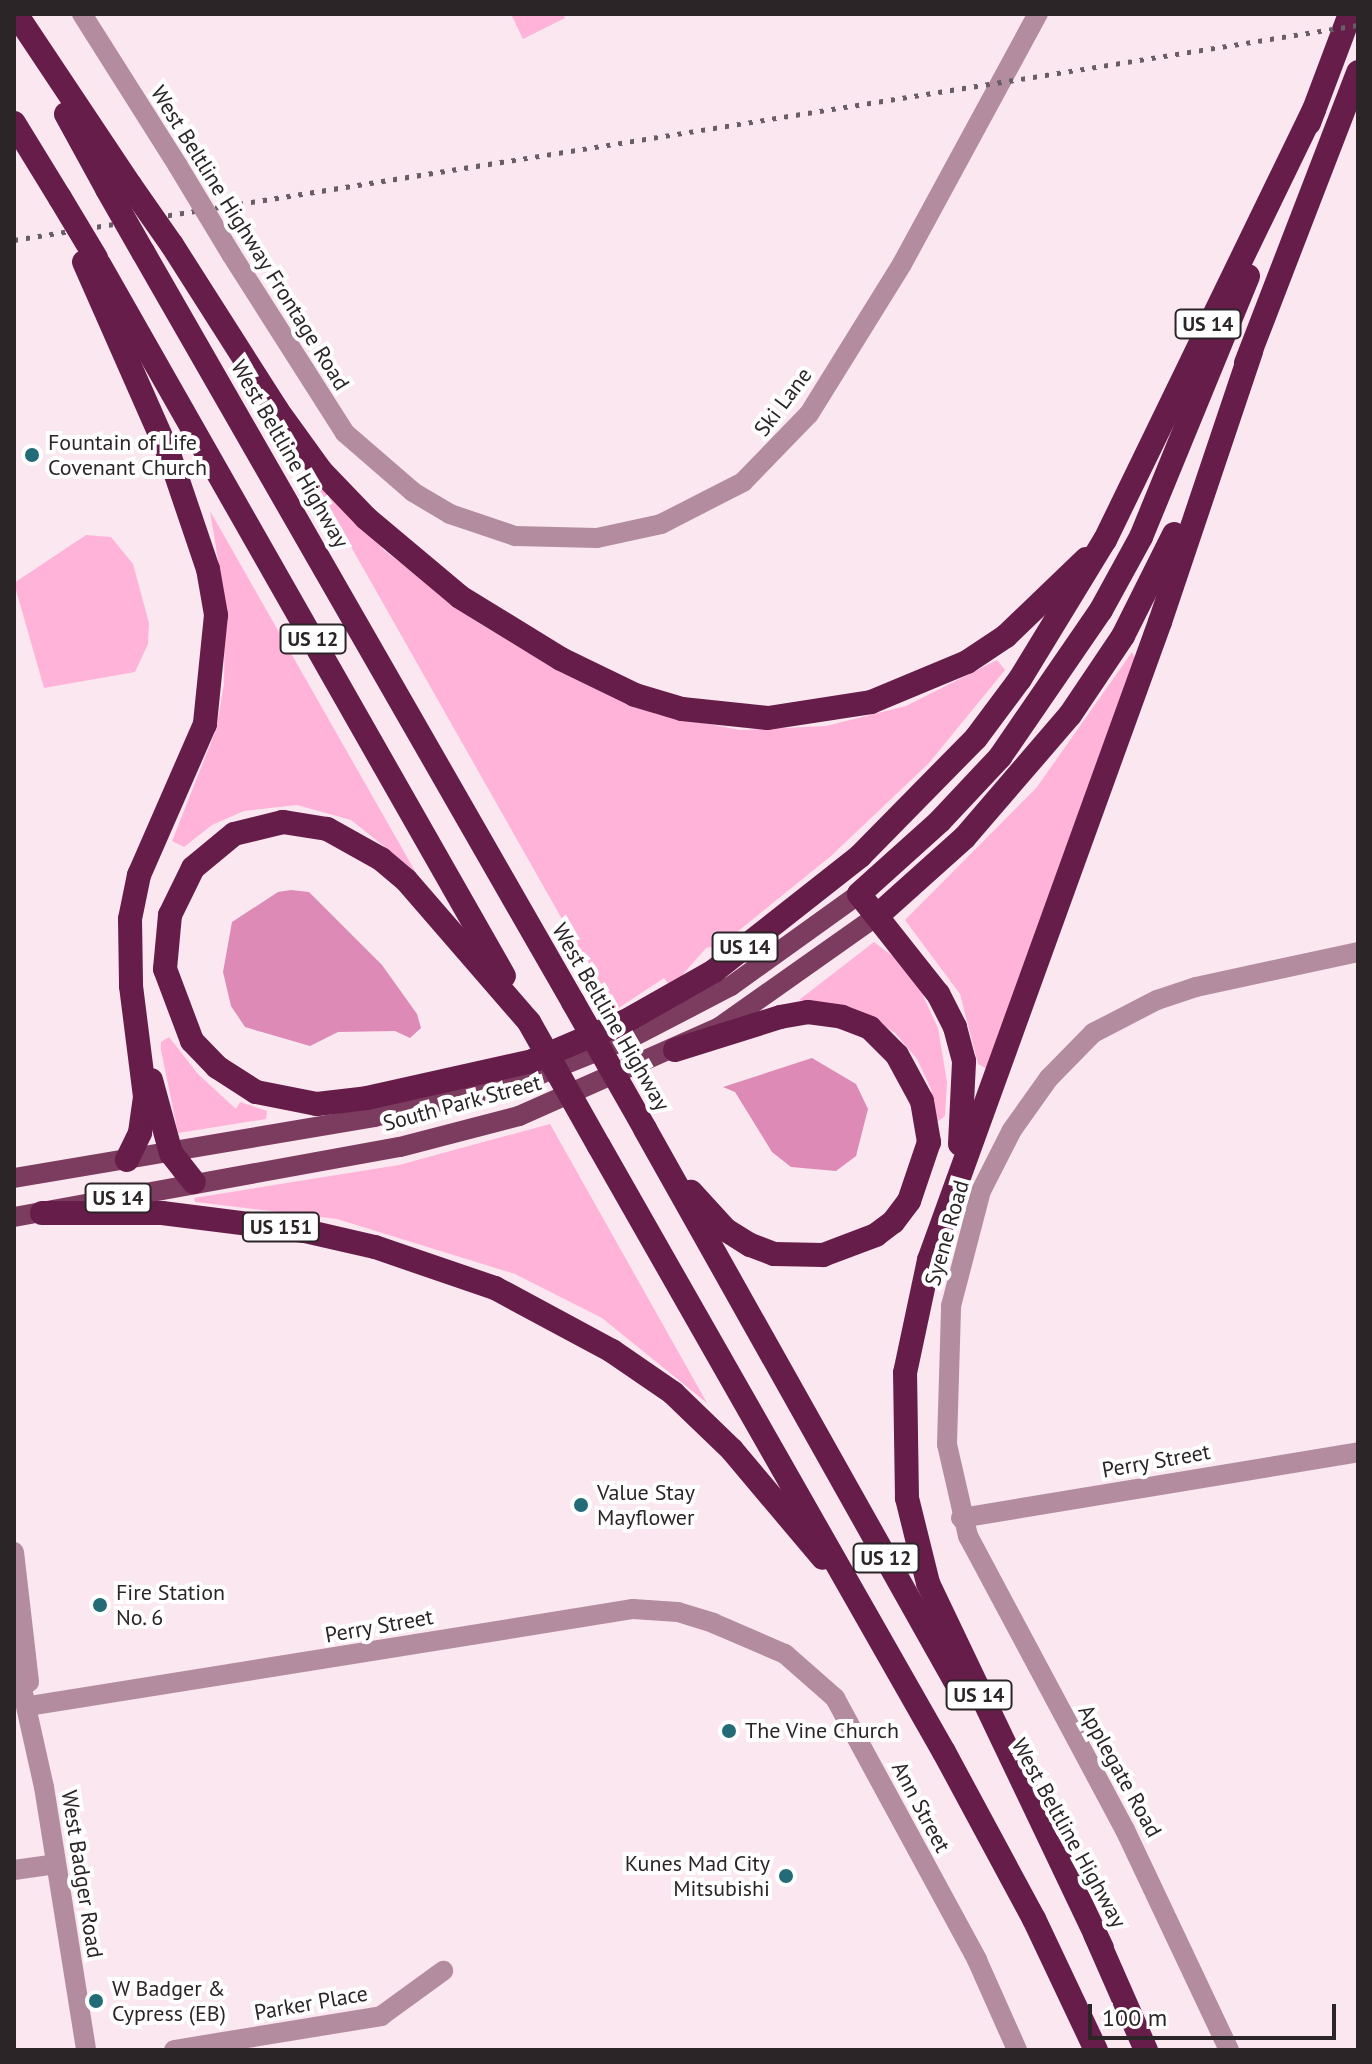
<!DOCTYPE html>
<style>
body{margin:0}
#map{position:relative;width:1372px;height:2064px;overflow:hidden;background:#fbe7f0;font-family:"PT Sans",sans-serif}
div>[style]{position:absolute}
.green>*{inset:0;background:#ffb3d9}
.water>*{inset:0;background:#de8ab6}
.minor>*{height:20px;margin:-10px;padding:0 10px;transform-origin:10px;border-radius:10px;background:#b38d9f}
.major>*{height:20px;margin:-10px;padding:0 10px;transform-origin:10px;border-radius:10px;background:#7c3c5f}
.highway>*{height:24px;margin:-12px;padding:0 12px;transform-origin:12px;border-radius:12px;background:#671d49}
.rail>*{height:5px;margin-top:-2.5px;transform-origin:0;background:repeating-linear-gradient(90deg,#695e63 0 4px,transparent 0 12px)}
.minor-bridge>*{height:20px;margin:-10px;padding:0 10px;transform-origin:10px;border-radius:10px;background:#b38d9f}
.highway-bridge>*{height:24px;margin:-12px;padding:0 12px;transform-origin:12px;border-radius:12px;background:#671d49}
.dots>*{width:22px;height:22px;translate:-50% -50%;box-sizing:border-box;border:4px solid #fff;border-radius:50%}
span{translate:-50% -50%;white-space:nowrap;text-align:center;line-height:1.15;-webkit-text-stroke:8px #fff;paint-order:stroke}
.shield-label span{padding:2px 6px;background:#fff;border:2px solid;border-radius:6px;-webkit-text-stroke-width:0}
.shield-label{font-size:20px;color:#2c2528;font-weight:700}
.street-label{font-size:22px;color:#2c2528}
.poi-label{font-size:22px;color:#2c2528}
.left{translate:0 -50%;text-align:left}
.right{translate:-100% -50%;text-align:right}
.frame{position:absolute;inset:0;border:16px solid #2c2528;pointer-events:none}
.scale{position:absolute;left:1088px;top:2004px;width:248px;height:36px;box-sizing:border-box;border:4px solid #2c2528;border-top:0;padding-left:10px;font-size:24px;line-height:28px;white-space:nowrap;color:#2c2528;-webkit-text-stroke:6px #fff;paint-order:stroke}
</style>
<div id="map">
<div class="green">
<div style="clip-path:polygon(511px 14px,563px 14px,565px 18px,523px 39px)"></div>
<div style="clip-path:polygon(311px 476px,385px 551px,479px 623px,552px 667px,656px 714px,740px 730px,826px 726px,906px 706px,997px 660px,1005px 670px,929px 763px,831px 856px,721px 945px,706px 948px,677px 981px,669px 985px,664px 978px,614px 1011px)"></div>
<div style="clip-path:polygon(210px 511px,415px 871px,351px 820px,297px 805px,244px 811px,212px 825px,184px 847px,172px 841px,216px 730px,224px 684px,225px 602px)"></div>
<div style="clip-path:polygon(86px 535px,111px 537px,133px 564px,149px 623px,148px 644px,135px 672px,44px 688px,14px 583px)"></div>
<div style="clip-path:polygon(1132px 652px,1135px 658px,987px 1069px,978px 1064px,960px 994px,905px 920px,1037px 787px)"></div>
<div style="clip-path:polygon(874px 942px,894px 957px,920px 989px,938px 1028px,947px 1082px,945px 1116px,937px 1122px,931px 1089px,917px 1059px,895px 1033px,867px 1015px,799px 1000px)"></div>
<div style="clip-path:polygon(169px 1037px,198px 1074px,236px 1109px,240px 1102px,267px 1111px,266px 1119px,178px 1133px,161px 1050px,161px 1042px)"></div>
<div style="clip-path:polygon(550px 1124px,707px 1403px,602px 1318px,515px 1274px,337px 1219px,195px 1202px,194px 1198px,399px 1165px)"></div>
</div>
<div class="water">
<div style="clip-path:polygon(291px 890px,309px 892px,382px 965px,417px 1014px,421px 1028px,410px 1038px,395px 1031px,338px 1032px,310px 1046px,245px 1027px,231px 1006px,223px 972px,232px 922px,278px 892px)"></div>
<div style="clip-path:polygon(812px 1058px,856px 1084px,868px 1109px,856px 1156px,836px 1171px,791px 1167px,772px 1152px,735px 1092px,723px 1087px)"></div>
</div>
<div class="minor">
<div style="left:82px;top:14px;width:180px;rotate:57.7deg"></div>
<div style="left:231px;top:254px;width:212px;rotate:57.5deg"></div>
<div style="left:345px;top:433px;width:90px;rotate:40.9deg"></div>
<div style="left:413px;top:492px;width:43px;rotate:30.7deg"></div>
<div style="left:450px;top:514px;width:69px;rotate:18.7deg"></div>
<div style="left:515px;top:536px;width:82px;rotate:1.4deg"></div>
<div style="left:597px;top:538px;width:66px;rotate:-12.3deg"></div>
<div style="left:661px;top:524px;width:92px;rotate:-27.1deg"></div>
<div style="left:743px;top:482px;width:95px;rotate:-45.9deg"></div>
<div style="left:809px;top:414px;width:176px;rotate:-58.2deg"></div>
<div style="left:902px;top:264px;width:285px;rotate:-61.5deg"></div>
<div style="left:961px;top:1518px;width:402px;rotate:-9.4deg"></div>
<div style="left:14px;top:1552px;width:131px;rotate:83.4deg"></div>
<div style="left:14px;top:1653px;width:137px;rotate:77.4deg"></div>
<div style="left:44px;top:1787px;width:266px;rotate:80.9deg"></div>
<div style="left:29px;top:1706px;width:612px;rotate:-9.12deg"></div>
<div style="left:633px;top:1609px;width:45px;rotate:3.8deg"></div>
<div style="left:678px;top:1612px;width:37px;rotate:17deg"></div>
<div style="left:713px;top:1623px;width:78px;rotate:23.3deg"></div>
<div style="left:785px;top:1654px;width:67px;rotate:41.3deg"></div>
<div style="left:835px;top:1698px;width:298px;rotate:61.5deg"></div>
<div style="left:977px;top:1960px;width:98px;rotate:66deg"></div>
<div style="left:14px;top:1870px;width:42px;rotate:-8.1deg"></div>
<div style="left:174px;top:2050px;width:210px;rotate:-9.3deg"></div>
<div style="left:381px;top:2016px;width:77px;rotate:-36deg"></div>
<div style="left:1229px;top:2050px;width:243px;rotate:-115.3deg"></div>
<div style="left:1125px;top:1830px;width:333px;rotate:-118.1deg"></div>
<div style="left:968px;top:1536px;width:94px;rotate:-102.9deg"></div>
<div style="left:947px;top:1444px;width:138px;rotate:-88.3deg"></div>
<div style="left:951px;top:1306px;width:119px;rotate:-75.4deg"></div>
<div style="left:981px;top:1191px;width:68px;rotate:-63.1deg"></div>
<div style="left:1012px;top:1130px;width:64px;rotate:-54.6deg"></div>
<div style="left:1049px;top:1078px;width:63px;rotate:-45.6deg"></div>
<div style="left:1093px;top:1033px;width:72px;rotate:-27.3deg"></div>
<div style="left:1157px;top:1000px;width:41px;rotate:-18.4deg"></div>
<div style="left:1196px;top:987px;width:166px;rotate:-12.2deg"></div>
</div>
<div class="major">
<div style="left:14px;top:1178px;width:365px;rotate:-9.6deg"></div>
<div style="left:374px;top:1117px;width:151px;rotate:-13.4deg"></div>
<div style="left:521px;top:1082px;width:121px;rotate:-21.9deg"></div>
<div style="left:633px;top:1037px;width:110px;rotate:-27.5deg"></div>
<div style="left:731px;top:986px;width:158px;rotate:-35.7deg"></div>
<div style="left:14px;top:1217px;width:392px;rotate:-10.3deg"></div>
<div style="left:400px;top:1147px;width:123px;rotate:-14.6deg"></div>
<div style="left:519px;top:1116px;width:218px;rotate:-23.9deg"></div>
<div style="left:718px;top:1028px;width:194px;rotate:-35.2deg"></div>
</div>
<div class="highway">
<div style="left:16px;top:14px;width:206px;rotate:56.3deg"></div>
<div style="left:66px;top:114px;width:85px;rotate:61.3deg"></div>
<div style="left:14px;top:123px;width:88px;rotate:58.5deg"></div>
<div style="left:1309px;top:123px;width:116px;rotate:-69.4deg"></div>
<div style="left:172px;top:245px;width:196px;rotate:57.5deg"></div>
<div style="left:277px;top:410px;width:75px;rotate:54.2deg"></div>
<div style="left:321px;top:471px;width:65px;rotate:46.2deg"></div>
<div style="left:366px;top:518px;width:123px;rotate:40deg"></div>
<div style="left:460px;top:597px;width:119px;rotate:31.5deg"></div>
<div style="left:561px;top:659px;width:82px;rotate:25.9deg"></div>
<div style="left:635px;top:695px;width:49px;rotate:16.6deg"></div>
<div style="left:682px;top:709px;width:86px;rotate:6deg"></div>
<div style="left:768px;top:718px;width:104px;rotate:-8.8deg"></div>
<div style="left:871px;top:702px;width:104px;rotate:-22.6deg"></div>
<div style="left:967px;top:662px;width:47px;rotate:-33.7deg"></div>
<div style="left:1006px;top:636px;width:111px;rotate:-43.9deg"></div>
<div style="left:143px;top:252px;width:865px;rotate:60.17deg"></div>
<div style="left:84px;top:262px;width:213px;rotate:66.2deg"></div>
<div style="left:170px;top:457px;width:118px;rotate:71.3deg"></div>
<div style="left:208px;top:569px;width:47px;rotate:80.1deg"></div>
<div style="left:216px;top:615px;width:110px;rotate:95.8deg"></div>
<div style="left:205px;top:724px;width:165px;rotate:113.6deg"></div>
<div style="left:139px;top:875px;width:45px;rotate:101.6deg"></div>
<div style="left:130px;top:919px;width:67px;rotate:89.1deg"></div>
<div style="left:131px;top:986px;width:112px;rotate:82.8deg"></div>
<div style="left:145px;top:1097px;width:36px;rotate:98deg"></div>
<div style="left:140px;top:1133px;width:30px;rotate:116deg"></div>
<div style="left:99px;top:264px;width:819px;rotate:60.37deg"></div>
<div style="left:1246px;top:363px;width:312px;rotate:-68.9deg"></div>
<div style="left:877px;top:916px;width:118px;rotate:-41.9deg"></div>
<div style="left:965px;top:837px;width:161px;rotate:-49.3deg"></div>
<div style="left:1070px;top:715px;width:95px;rotate:-56.1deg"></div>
<div style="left:1123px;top:636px;width:114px;rotate:-63.4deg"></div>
<div style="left:529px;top:1022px;width:188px;rotate:-130.9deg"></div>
<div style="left:406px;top:880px;width:33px;rotate:-140deg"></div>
<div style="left:381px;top:859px;width:62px;rotate:-150.9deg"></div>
<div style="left:327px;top:829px;width:45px;rotate:-171deg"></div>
<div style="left:283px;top:822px;width:50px;rotate:166.2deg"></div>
<div style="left:234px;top:834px;width:53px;rotate:140.3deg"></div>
<div style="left:193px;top:868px;width:52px;rotate:116.1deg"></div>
<div style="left:170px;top:915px;width:54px;rotate:95.3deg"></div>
<div style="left:165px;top:969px;width:77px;rotate:69.4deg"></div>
<div style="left:192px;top:1041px;width:36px;rotate:46deg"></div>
<div style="left:217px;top:1067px;width:46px;rotate:32.7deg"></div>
<div style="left:256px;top:1092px;width:62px;rotate:11.1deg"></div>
<div style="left:317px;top:1104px;width:50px;rotate:-6.8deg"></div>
<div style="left:367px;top:1098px;width:169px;rotate:-12.6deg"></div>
<div style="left:532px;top:1061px;width:102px;rotate:-23.1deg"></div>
<div style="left:626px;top:1021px;width:101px;rotate:-29.6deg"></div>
<div style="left:714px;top:971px;width:186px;rotate:-38.2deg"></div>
<div style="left:860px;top:856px;width:165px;rotate:-45.5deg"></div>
<div style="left:976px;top:738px;width:74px;rotate:-53.3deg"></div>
<div style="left:1020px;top:679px;width:163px;rotate:-58.6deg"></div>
<div style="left:1105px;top:540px;width:479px;rotate:-64.1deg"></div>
<div style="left:675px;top:1050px;width:110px;rotate:-17.4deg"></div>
<div style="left:780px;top:1017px;width:28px;rotate:-10deg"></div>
<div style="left:808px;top:1012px;width:34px;rotate:8deg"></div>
<div style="left:842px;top:1017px;width:30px;rotate:21deg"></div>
<div style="left:870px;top:1028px;width:38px;rotate:45deg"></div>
<div style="left:897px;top:1055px;width:52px;rotate:61.5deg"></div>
<div style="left:922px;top:1101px;width:42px;rotate:80.3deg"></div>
<div style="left:929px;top:1142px;width:62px;rotate:108.7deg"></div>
<div style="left:909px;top:1201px;width:26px;rotate:127deg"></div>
<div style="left:893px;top:1222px;width:21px;rotate:143deg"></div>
<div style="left:876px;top:1235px;width:57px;rotate:159.3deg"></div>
<div style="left:823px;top:1255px;width:49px;rotate:-178.8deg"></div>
<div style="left:774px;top:1254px;width:26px;rotate:-159deg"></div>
<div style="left:750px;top:1245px;width:28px;rotate:-148deg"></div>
<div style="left:726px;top:1230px;width:52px;rotate:-132.6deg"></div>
<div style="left:151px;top:1080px;width:76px;rotate:74.7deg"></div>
<div style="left:171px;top:1153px;width:37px;rotate:52deg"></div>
<div style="left:645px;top:1129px;width:633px;rotate:60.68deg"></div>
<div style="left:960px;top:1144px;width:83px;rotate:-87.2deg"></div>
<div style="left:964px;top:1061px;width:35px;rotate:-105deg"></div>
<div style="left:955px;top:1027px;width:37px;rotate:-117deg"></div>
<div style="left:938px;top:994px;width:127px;rotate:-128.3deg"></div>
<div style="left:859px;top:894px;width:109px;rotate:-42deg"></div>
<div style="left:940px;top:821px;width:88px;rotate:-46.8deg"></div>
<div style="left:1000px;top:757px;width:178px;rotate:-55.5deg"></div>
<div style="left:1101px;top:610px;width:83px;rotate:-61.3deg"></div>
<div style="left:1141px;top:537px;width:282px;rotate:-67.7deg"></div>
<div style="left:599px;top:1146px;width:697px;rotate:60.35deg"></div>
<div style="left:944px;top:1752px;width:190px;rotate:61.7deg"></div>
<div style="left:1034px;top:1919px;width:145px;rotate:64.7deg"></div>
<div style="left:42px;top:1213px;width:120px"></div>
<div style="left:162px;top:1213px;width:144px;rotate:7.2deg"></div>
<div style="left:305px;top:1231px;width:72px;rotate:12.9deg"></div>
<div style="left:375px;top:1247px;width:127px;rotate:18.9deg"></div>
<div style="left:495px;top:1288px;width:133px;rotate:28.3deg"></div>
<div style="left:612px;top:1351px;width:74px;rotate:34.5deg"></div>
<div style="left:673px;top:1393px;width:82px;rotate:44deg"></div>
<div style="left:732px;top:1450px;width:141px;rotate:49.9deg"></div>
<div style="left:1095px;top:1934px;width:127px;rotate:66.3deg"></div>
<div style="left:1102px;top:1948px;width:404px;rotate:-115.5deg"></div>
<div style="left:928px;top:1583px;width:88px;rotate:-103.9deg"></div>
<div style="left:907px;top:1498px;width:125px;rotate:-90.9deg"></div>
<div style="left:905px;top:1373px;width:116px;rotate:-78deg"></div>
<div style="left:929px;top:1260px;width:679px;rotate:-70.1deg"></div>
<div style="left:1160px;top:622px;width:286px;rotate:-71.4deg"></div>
</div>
<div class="rail">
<div style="left:14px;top:240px;width:1361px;rotate:-9.09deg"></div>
</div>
<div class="minor-bridge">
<div style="left:178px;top:166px;width:103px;rotate:58.9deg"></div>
</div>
<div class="highway-bridge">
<div style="left:130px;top:185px;width:73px;rotate:55deg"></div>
<div style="left:107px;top:189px;width:73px;rotate:60.3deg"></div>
<div style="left:60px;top:198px;width:70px;rotate:59deg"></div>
<div style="left:573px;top:1002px;width:146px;rotate:60.4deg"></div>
<div style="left:529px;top:1022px;width:142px;rotate:60.6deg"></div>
</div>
<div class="dots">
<div style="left:32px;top:455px;background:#226b77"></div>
<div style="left:581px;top:1505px;background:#226b77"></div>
<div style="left:100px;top:1605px;background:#226b77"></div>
<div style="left:729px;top:1731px;background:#226b77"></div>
<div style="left:786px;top:1876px;background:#226b77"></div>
<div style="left:96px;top:2001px;background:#226b77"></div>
</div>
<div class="shield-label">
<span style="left:1208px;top:324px">US 14</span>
<span style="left:313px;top:639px">US 12</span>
<span style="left:745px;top:947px">US 14</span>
<span style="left:118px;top:1198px">US 14</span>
<span style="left:281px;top:1227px">US 151</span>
<span style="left:886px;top:1558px">US 12</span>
<span style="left:979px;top:1695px">US 14</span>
</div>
<div class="street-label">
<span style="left:250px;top:238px;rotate:58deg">West Beltline Highway Frontage Road</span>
<span style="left:783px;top:402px;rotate:-53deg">Ski Lane</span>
<span style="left:290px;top:454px;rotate:60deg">West Beltline Highway</span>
<span style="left:611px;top:1017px;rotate:60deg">West Beltline Highway</span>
<span style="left:462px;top:1103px;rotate:-15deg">South Park Street</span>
<span style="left:947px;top:1233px;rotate:-74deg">Syene Road</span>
<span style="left:1156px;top:1461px;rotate:-10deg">Perry Street</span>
<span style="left:379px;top:1626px;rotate:-10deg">Perry Street</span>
<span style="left:1120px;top:1771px;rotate:61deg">Applegate Road</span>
<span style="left:921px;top:1807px;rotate:62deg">Ann Street</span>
<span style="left:1069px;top:1833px;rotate:61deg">West Beltline Highway</span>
<span style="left:82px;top:1874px;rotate:81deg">West Badger Road</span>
<span style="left:311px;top:2003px;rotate:-10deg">Parker Place</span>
</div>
<div class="poi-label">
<span class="left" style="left:48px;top:455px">Fountain of Life<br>Covenant Church</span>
<span class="left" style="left:597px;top:1505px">Value Stay<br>Mayflower</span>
<span class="left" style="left:116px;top:1605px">Fire Station<br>No. 6</span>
<span class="left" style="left:745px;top:1731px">The Vine Church</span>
<span class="right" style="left:770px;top:1876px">Kunes Mad City<br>Mitsubishi</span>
<span class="left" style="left:112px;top:2001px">W Badger &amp;<br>Cypress (EB)</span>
</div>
<div class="frame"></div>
<div class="scale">100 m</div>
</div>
